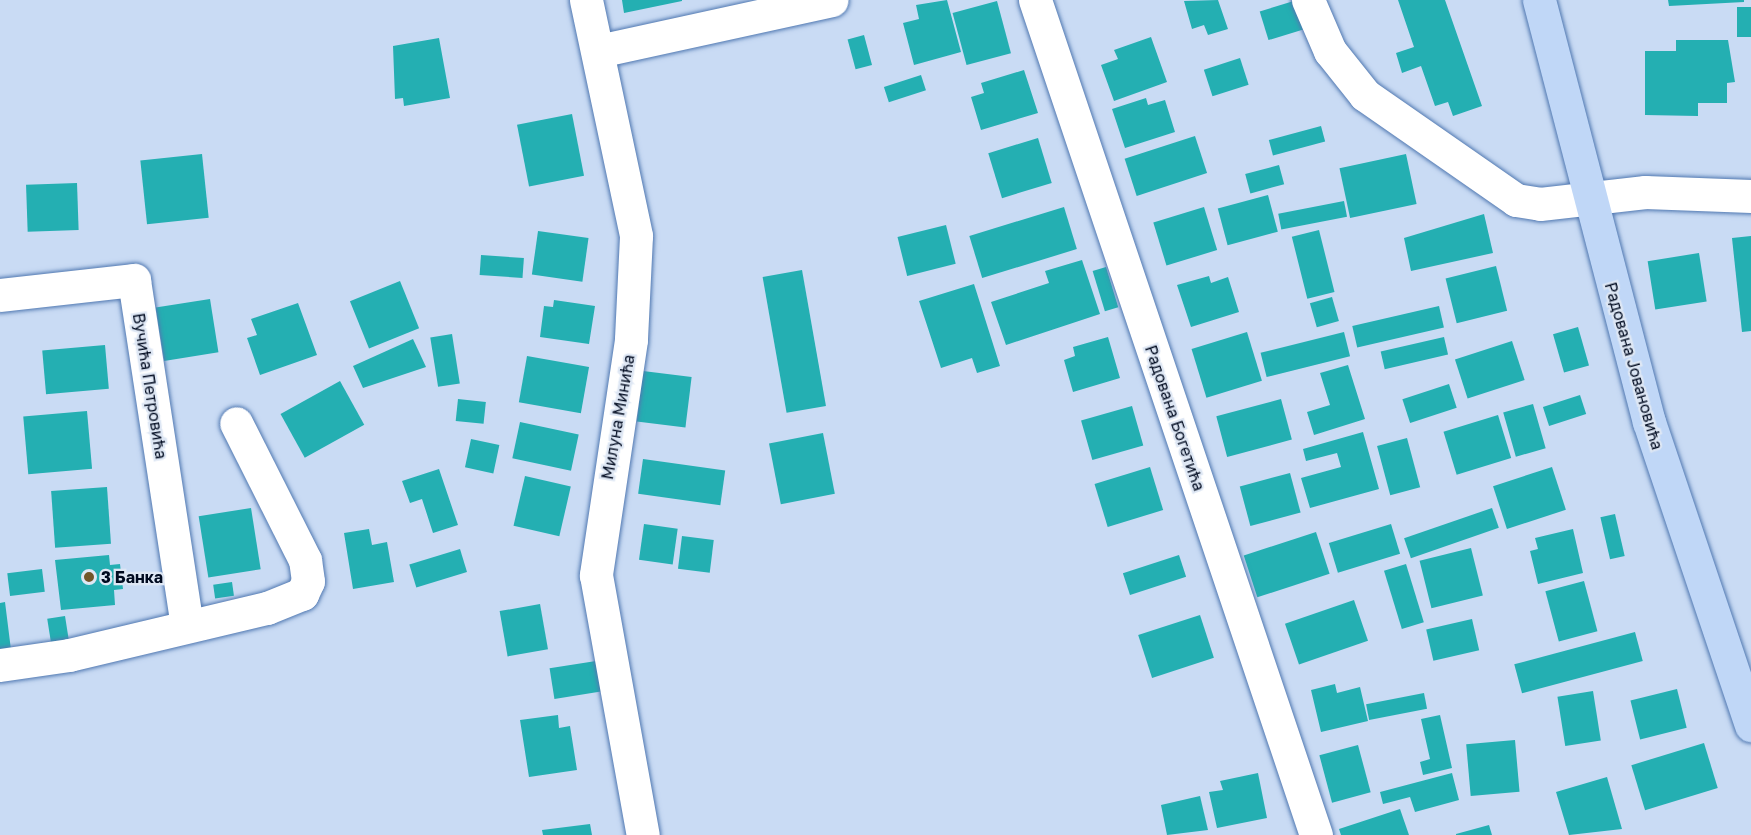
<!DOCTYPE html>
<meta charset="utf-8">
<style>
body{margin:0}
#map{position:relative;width:1751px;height:835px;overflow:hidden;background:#c9dbf4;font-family:"Golos Text",sans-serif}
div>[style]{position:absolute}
.building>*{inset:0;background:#24afb2;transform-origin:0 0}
.roads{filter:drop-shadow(0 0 2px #5078b1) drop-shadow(0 0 2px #5078b1)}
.minor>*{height:33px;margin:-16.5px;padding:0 16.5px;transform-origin:16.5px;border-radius:16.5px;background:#fff}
.major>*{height:33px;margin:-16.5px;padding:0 16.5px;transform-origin:16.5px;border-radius:16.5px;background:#c0d7f7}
.dots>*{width:16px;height:16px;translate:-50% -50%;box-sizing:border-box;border:3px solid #dee7f4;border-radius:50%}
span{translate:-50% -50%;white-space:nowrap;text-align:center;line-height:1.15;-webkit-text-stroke:4.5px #dee7f4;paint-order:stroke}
.street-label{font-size:16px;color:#010b20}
.poi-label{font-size:16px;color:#010b20;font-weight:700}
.left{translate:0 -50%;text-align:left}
</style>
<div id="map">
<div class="building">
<div style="clip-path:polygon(622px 0,682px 0,682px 1px,624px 13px)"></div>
<div style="clip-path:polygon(947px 0,961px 52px,914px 65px,903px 23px,919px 19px,916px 5px)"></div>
<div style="clip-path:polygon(1218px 0,1228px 29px,1208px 35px,1204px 25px,1192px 29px,1184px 1px)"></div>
<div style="left:1297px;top:0;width:30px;height:39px;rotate:73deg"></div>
<div style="clip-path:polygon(1398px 0,1445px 0,1482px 106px,1453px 116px,1448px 102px,1435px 106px,1421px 66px,1402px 73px,1396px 53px,1414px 47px)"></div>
<div style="clip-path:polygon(1668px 0,1744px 0,1744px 2px,1669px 6px)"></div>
<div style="left:997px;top:1px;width:54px;height:46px;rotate:75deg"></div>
<div style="left:1737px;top:7px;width:14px;height:30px"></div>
<div style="left:864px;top:35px;width:31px;height:17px;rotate:75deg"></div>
<div style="clip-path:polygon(1151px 37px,1167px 82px,1114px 101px,1101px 65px,1118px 59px,1114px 50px)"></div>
<div style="clip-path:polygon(439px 38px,450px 98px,404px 106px,403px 98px,395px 99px,393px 46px)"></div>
<div style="clip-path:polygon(1676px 40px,1728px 40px,1735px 82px,1727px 83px,1727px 103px,1698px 103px,1698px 116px,1645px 115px,1645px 51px,1676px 51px)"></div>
<div style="left:1240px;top:58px;width:28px;height:38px;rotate:72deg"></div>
<div style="clip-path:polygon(1024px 70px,1038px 113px,981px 130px,971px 97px,984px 93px,981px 83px)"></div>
<div style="left:921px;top:75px;width:16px;height:39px;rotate:72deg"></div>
<div style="clip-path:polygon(1146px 98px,1148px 105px,1165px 100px,1175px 132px,1125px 148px,1112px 109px)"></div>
<div style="left:572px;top:114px;width:63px;height:56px;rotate:79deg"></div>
<div style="left:1321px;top:126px;width:16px;height:54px;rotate:75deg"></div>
<div style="left:1195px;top:136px;width:39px;height:74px;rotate:72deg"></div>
<div style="left:1038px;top:138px;width:47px;height:52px;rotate:73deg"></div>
<div style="left:202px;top:154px;width:64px;height:62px;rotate:84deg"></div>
<div style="left:1406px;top:154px;width:51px;height:68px;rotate:78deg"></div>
<div style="left:1279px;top:165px;width:20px;height:35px;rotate:75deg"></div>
<div style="left:77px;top:183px;width:47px;height:51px;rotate:88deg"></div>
<div style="left:1268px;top:195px;width:38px;height:52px;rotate:75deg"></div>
<div style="left:1344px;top:201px;width:16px;height:67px;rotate:79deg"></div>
<div style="left:1064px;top:207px;width:44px;height:99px;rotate:73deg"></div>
<div style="left:1204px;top:207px;width:45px;height:53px;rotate:73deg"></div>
<div style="clip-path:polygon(1484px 214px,1493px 253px,1411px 271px,1404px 238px)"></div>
<div style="left:946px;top:225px;width:40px;height:50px;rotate:76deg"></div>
<div style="left:1319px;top:230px;width:64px;height:28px;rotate:76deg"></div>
<div style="left:538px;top:231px;width:51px;height:44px;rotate:8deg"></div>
<div style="clip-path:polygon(1751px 236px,1751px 331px,1742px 332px,1732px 238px)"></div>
<div style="left:1699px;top:253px;width:49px;height:52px;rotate:81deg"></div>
<div style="left:481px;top:255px;width:43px;height:20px;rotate:4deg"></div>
<div style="clip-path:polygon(1082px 260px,1100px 314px,1006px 345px,991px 302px,1049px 283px,1045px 271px)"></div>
<div style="left:1496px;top:266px;width:46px;height:52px;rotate:76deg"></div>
<div style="left:1106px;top:267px;width:42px;height:14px;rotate:73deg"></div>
<div style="left:802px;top:270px;width:138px;height:40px;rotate:80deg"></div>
<div style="clip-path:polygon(1209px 276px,1211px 283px,1228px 277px,1239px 312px,1191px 327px,1177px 285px)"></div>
<div style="left:400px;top:281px;width:51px;height:54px;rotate:68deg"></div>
<div style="clip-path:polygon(974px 284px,1000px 366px,977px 373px,972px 358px,941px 368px,919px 301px)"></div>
<div style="left:1332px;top:297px;width:25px;height:23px;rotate:74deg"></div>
<div style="left:210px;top:299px;width:54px;height:55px;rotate:81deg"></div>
<div style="clip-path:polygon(554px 300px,595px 306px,589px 344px,540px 337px,544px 306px,553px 307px)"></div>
<div style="clip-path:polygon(298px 303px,317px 355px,260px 375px,247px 338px,257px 335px,251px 319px)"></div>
<div style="left:1439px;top:306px;width:22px;height:89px;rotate:77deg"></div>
<div style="left:1578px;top:327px;width:40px;height:26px;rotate:74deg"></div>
<div style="left:1247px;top:332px;width:51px;height:58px;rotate:73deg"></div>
<div style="left:1344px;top:332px;width:25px;height:86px;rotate:76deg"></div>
<div style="left:452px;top:334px;width:50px;height:22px;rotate:81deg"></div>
<div style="clip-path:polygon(1108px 337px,1120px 378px,1073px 392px,1064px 360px,1075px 356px,1073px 347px)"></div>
<div style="left:1444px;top:337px;width:18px;height:65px;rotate:77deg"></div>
<div style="clip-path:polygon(413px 339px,426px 367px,363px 388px,353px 366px)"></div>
<div style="left:1512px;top:341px;width:41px;height:60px;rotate:72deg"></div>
<div style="left:105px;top:345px;width:44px;height:63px;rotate:85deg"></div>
<div style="left:527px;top:356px;width:63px;height:47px;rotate:10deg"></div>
<div style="clip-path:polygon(1348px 365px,1365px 419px,1314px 435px,1307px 412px,1330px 405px,1320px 373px)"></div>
<div style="left:643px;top:371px;width:49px;height:51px;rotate:7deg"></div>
<div style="left:340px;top:381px;width:50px;height:68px;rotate:61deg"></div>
<div style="left:1449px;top:384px;width:25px;height:49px;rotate:72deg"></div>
<div style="left:1580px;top:395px;width:20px;height:39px;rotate:72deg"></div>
<div style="left:458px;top:399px;width:28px;height:22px;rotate:6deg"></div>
<div style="left:1281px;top:399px;width:42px;height:67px;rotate:75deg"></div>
<div style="left:1533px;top:404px;width:46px;height:31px;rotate:74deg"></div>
<div style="left:1132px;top:406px;width:41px;height:53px;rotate:74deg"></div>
<div style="left:87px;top:411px;width:58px;height:64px;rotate:85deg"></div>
<div style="left:1498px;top:415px;width:45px;height:57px;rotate:73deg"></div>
<div style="left:520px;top:422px;width:60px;height:37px;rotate:12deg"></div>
<div style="clip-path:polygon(1363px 432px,1379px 489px,1310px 508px,1301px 478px,1341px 467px,1337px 453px,1306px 461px,1303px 449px)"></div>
<div style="left:823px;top:433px;width:62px;height:55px;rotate:79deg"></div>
<div style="left:1407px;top:438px;width:51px;height:31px;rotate:75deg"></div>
<div style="left:471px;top:439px;width:29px;height:29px;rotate:12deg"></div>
<div style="left:643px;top:459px;width:83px;height:35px;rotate:8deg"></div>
<div style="left:1150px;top:467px;width:45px;height:58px;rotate:73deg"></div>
<div style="left:1552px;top:467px;width:45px;height:62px;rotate:72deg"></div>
<div style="clip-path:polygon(439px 469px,458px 525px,433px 533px,422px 499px,410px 503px,402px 481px)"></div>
<div style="left:1290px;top:473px;width:41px;height:52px;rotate:75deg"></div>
<div style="left:525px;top:476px;width:47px;height:51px;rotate:13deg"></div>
<div style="left:107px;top:487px;width:57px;height:56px;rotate:86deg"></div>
<div style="left:251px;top:508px;width:62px;height:53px;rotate:81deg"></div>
<div style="left:1492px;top:508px;width:21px;height:93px;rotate:71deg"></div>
<div style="left:1615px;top:514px;width:43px;height:15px;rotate:77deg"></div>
<div style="left:644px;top:524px;width:34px;height:36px;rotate:8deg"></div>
<div style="left:1391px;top:524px;width:31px;height:65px;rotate:73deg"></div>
<div style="clip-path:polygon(369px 529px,372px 545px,387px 542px,394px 582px,353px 589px,344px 533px)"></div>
<div style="clip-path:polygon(1573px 529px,1583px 573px,1538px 584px,1530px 551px,1538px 549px,1535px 538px)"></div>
<div style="left:1316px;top:532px;width:44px;height:76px;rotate:72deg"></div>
<div style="left:682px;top:536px;width:32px;height:33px;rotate:7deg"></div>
<div style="left:1471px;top:548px;width:49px;height:53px;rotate:76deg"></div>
<div style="left:460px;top:549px;width:24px;height:53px;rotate:73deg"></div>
<div style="clip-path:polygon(109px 555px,110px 565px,120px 564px,123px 589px,114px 590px,115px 605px,61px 610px,55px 560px)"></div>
<div style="left:1179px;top:555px;width:23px;height:59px;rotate:72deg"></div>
<div style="left:1406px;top:564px;width:61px;height:23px;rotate:73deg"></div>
<div style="left:42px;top:569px;width:23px;height:35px;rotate:83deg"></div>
<div style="left:1584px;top:581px;width:52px;height:40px;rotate:75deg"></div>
<div style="left:232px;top:582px;width:14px;height:19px;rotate:82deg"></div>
<div style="left:1354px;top:600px;width:43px;height:73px;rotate:71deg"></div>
<div style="clip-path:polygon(5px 602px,11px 650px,0 651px,0 603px)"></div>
<div style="left:540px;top:604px;width:46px;height:41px;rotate:80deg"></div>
<div style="left:1200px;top:615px;width:45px;height:65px;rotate:72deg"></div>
<div style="left:65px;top:616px;width:24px;height:18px;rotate:81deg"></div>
<div style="left:1472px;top:619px;width:32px;height:47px;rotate:77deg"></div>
<div style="left:1635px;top:632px;width:30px;height:125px;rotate:75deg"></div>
<div style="left:596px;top:661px;width:31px;height:47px;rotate:81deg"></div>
<div style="clip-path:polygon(1335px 684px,1337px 693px,1360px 687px,1368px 721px,1321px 732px,1311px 690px)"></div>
<div style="left:1677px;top:689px;width:40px;height:48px;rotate:76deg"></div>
<div style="left:1593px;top:691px;width:50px;height:36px;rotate:81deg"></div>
<div style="left:1424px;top:693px;width:16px;height:59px;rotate:79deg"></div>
<div style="clip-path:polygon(558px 715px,559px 728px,570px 726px,577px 770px,529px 777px,520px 720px)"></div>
<div style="clip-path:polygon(1440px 715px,1452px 768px,1423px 775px,1420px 762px,1430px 759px,1421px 719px)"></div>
<div style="left:1515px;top:740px;width:52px;height:49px;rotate:85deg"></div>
<div style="left:1704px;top:743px;width:47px;height:76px;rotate:73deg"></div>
<div style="left:1358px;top:745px;width:49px;height:40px;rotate:75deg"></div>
<div style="clip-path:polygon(1258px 773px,1267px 818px,1217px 828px,1209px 792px,1223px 790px,1220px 781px)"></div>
<div style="clip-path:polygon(1452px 773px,1459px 800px,1415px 812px,1410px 797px,1383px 804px,1380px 792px)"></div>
<div style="clip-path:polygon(1607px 777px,1622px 829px,1569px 835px,1556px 792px)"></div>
<div style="clip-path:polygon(1200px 796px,1208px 830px,1167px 835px,1161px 805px)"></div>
<div style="clip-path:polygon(1400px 809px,1409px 835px,1341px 835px,1339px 829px)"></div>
<div style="clip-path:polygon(590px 824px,592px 835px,543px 835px,542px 830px)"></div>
<div style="clip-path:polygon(1489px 825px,1492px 835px,1456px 835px,1456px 834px)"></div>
</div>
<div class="roads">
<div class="minor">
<div style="left:586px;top:0;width:241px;rotate:78deg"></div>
<div style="left:636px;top:236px;width:104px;rotate:92.8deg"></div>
<div style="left:631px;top:340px;width:238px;rotate:98.5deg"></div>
<div style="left:596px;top:575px;width:264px;rotate:79.8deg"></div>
<div style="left:1035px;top:0;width:881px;rotate:71.4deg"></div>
<div style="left:1308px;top:0;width:56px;rotate:66.7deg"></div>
<div style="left:1330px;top:51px;width:56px;rotate:51.5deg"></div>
<div style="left:1365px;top:95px;width:184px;rotate:34.8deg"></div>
<div style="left:1516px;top:200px;width:24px;rotate:9deg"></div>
<div style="left:1540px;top:204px;width:106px;rotate:-6.5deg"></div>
<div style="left:1645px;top:192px;width:106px;rotate:2.2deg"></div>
<div style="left:598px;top:51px;width:239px;rotate:-12.3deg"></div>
<div style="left:0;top:295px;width:135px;rotate:-6.4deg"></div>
<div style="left:134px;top:280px;width:349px;rotate:81.3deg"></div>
<div style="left:0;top:665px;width:70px;rotate:-8.2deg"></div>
<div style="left:69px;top:655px;width:204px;rotate:-13.4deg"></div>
<div style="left:267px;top:608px;width:38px;rotate:-22deg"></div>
<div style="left:302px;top:594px;width:14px;rotate:-65deg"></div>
<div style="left:308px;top:581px;width:21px;rotate:-98deg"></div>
<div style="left:305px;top:560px;width:153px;rotate:-116.7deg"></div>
</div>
<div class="major">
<div style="left:1539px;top:0;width:436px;rotate:75.4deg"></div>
<div style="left:1649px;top:422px;width:320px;rotate:71.4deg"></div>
</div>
</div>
<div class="dots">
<div style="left:89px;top:577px;background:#725629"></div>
</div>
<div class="street-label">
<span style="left:1634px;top:366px;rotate:74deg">Радована Јовановића</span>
<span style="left:150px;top:386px;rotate:81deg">Вучића Петровића</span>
<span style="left:618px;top:417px;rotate:-80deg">Милуна Минића</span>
<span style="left:1175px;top:418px;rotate:71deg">Радована Богетића</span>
</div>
<div class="poi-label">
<span class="left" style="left:101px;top:577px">3 Банка</span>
</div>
</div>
